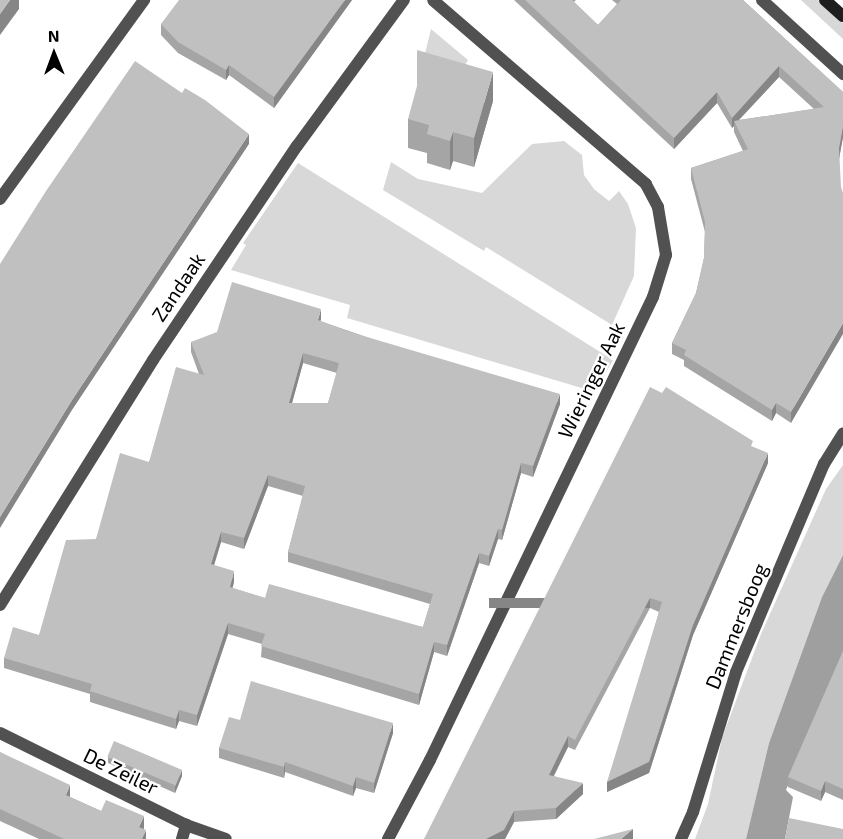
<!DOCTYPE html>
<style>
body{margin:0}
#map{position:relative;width:843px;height:839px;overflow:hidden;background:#fff;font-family:"Exo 2",sans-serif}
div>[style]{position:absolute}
.green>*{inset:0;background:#d8d8d8}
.water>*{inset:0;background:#9f9f9f}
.street>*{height:12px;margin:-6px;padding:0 6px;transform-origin:6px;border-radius:6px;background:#515151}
.secondary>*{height:12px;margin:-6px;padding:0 6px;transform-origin:6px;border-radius:6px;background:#1e1e1e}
.wall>*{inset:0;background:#a5a5a5}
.shaded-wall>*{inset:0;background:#868686;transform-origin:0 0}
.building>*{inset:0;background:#c0c0c0;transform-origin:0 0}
span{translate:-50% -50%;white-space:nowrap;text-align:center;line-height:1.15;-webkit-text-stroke:4.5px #fff;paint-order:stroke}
.street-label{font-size:20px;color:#000}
.north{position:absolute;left:24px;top:24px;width:60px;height:60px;-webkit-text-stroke:4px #fff;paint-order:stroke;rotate:359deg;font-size:16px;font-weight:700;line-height:24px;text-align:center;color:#000}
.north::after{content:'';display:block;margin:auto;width:21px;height:27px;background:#000;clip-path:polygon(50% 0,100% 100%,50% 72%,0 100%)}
</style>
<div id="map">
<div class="green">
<div style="clip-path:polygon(801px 0,818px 0,843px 23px,843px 39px)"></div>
<div style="clip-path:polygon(431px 29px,468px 60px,458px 77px,422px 66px)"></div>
<div style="clip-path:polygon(564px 141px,582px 155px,584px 175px,594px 189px,609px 201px,619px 191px,628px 204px,636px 228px,634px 276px,612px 325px,486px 247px,484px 251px,383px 190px,391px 162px,418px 179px,482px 193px,532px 144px)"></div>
<div style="clip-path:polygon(298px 163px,613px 360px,595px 392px,347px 318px,350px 305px,231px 270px,246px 245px,243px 243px)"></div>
<div style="clip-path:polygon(843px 465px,843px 555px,822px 597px,769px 743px,746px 839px,695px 839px,708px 804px,722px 738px,761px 634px,826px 489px)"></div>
</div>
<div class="water">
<div style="clip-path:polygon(843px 555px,843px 656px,786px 790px,793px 797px,785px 839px,746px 839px,769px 743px,822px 597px)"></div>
</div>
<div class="street">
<div style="left:762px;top:0;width:110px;rotate:42.4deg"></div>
<div style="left:0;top:199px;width:246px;rotate:-54.1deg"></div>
<div style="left:0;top:605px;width:289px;rotate:-58deg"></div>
<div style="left:153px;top:360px;width:258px;rotate:-56.1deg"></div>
<div style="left:297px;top:146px;width:181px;rotate:-53.8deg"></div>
<div style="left:0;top:733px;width:208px;rotate:26.3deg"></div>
<div style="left:186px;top:825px;width:42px;rotate:19.3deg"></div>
<div style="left:182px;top:839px;width:15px;rotate:-74deg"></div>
<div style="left:388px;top:839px;width:89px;rotate:-62deg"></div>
<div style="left:430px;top:760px;width:514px;rotate:-64.28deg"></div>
<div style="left:653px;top:297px;width:44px;rotate:-72.8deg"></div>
<div style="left:666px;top:255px;width:49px;rotate:-99.5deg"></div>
<div style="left:658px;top:207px;width:26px;rotate:-118deg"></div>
<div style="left:646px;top:184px;width:281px;rotate:-139.2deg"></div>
<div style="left:681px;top:839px;width:30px;rotate:-66deg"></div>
<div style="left:693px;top:812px;width:146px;rotate:-72.9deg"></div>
<div style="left:736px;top:672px;width:226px;rotate:-67.1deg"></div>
<div style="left:824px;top:464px;width:36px;rotate:-58deg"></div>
</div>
<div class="secondary">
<div style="left:825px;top:0;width:24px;rotate:42deg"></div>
</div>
<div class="wall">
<div style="clip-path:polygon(352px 0,274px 108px,229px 75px,226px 80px,178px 53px,161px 35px,161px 24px)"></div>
<div style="clip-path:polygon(evenodd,514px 0,576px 0,574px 2px,598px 25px,617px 4px,612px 0,743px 0,843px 92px,843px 137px,791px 423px,776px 413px,772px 421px,684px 366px,684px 360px,672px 354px,672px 343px,696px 293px,704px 258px,705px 232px,691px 179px,691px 168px,743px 151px,734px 132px,734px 126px,732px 128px,717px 103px,674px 149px,514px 0,779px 77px,814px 109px,739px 120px,779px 77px)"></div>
<div style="clip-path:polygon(493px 101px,474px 167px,453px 161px,450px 170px,427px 163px,427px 153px,408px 148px,408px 119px)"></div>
<div style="clip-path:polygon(evenodd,321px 319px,320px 321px,560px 404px,533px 477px,521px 473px,502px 540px,498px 539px,489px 566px,479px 563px,447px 656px,434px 652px,419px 705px,261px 657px,262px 644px,228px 634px,197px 726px,179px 721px,176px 729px,90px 702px,90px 694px,4px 668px,4px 658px,39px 635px,96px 539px,149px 462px,199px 374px,191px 352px,191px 342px,321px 319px,303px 363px,337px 373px,328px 403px,292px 403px,303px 363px,321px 319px,268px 486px,303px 496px,288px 552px,288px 562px,430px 604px,423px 627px,265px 598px,232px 588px,234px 582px,214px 565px,221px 542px,244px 549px,268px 486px)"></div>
<div style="clip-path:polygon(753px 447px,768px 463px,693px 635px,649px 773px,607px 792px,659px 612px,650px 608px,575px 750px,568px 747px,554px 776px,583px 794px,556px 819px,514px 822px,505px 839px,424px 839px)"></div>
<div style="clip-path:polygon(843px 651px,843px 800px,825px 792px,821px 801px,788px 787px,788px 777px)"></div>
<div style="clip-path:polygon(240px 720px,393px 733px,374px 793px,356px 788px,353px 796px,285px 772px,284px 778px,219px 758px,219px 748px)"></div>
<div style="clip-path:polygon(0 752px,70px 796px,70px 797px,101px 811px,144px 828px,143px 829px,146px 839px,39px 839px,0 821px)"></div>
<div style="clip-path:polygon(108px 757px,182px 776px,175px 793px,108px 763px)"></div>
</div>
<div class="shaded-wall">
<div style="clip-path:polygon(10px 0,19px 0,19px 9px,0 35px,0 14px)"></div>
<div style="clip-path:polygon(345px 0,352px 0,274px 108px,274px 97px)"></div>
<div style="clip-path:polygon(229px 65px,229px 75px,226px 80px,226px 70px)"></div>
<div style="clip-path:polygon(779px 66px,779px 77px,735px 124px,734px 121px,734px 126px,732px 128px,732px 118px)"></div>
<div style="clip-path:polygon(493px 72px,493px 101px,474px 167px,474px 138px)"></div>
<div style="clip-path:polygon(717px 92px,717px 103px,674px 149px,674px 138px)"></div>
<div style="clip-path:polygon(843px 126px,843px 137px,839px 159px,839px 148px)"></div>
<div style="clip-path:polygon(453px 132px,453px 161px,450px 170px,450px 141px)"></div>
<div style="clip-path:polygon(249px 134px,249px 144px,72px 410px,0 528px,0 517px,72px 400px)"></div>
<div style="clip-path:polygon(321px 309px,321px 319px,318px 331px,318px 320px)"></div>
<div style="clip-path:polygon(843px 323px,843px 334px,791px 423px,791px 412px)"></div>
<div style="clip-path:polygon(303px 353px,303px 363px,289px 414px,289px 403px)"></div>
<div style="clip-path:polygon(560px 394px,560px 404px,533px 477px,533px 466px)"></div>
<div style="clip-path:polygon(776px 403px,776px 413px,772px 421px,772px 410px)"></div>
<div style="clip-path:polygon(768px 453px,768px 463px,693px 635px,649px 773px,607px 792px,607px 782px,693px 625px)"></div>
<div style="clip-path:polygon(521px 463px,521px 473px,502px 540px,502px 530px)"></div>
<div style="clip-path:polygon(268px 475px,268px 486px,244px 549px,244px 538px)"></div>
<div style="clip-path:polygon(498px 529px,498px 539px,489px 566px,489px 556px)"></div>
<div style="clip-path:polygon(221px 532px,221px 542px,211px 575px,211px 564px)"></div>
<div style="clip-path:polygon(479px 553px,479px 563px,447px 656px,447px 645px)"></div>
<div style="clip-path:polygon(234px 571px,234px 582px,230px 598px,230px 587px)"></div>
<div style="left:650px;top:598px;width:10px;height:161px;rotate:90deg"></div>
<div style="clip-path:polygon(228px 623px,228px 634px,197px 726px,197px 715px)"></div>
<div style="clip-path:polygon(434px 642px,434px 652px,419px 705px,419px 694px)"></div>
<div style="clip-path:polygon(179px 710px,179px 721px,176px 729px,176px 719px)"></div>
<div style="clip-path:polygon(393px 723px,393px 733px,374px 793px,374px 783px)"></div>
<div style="clip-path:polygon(568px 736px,568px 747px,549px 785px,549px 775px)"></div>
<div style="clip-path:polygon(285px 762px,285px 772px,284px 778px,284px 767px)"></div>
<div style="clip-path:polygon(182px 770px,182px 776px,175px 793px,175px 787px)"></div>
<div style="clip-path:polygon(356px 777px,356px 788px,353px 796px,353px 786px)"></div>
<div style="clip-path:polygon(825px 781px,825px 792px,821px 801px,821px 791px)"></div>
<div style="clip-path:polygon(583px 783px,583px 794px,556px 819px,556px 808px)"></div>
<div style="clip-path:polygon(70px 785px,70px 796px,66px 807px,66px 795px)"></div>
<div style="clip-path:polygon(514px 811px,514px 822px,505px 839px,486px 839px)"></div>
<div style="clip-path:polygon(144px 816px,144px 828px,139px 838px,139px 827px)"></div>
<div style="clip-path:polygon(633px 829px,633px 839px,621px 839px)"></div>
<div style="clip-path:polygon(146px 830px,146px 839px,142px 839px)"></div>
</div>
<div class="building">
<div style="clip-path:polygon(0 0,10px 0,0 14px)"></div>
<div style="clip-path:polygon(179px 0,345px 0,274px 97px,229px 65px,226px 70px,178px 42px,161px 24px)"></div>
<div style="clip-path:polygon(525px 0,572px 0,598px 25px,621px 0,743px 0,843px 92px,843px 126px,839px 148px,841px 187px,843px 193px,843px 323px,791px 412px,776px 403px,772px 410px,684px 355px,686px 350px,672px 343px,696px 293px,704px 258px,705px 222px,691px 168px,748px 149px,734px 121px,824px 107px,779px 66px,732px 118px,717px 92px,674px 138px)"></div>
<div style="clip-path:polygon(417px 50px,493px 72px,474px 138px,453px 132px,450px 141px,427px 134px,429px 125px,408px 119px,417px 86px)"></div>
<div style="clip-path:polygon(135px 61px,182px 93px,185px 88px,205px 100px,249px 134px,72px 400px,0 517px,0 264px,46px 191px)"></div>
<div style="clip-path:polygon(evenodd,232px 282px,321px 309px,318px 320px,350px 332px,560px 394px,533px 466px,521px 463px,502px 530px,498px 529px,489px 556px,479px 553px,447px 645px,434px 642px,419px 694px,261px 646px,265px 634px,228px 623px,197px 715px,179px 710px,176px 719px,90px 691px,92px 684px,4px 658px,13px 627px,39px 635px,66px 540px,96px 539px,120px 453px,149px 462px,176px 367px,204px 375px,191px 342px,217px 332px,232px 282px,303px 353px,339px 363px,328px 403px,289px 403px,303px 353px,232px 282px,268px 475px,305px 486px,288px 552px,433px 594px,423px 627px,269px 584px,265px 598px,230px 587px,234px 571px,211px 564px,221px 532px,244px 538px,268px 475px)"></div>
<div style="clip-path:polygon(650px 387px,662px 393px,666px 387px,753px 441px,751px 446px,768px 453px,693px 625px,649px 762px,607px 782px,662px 602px,650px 598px,575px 740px,568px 736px,549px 775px,583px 783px,556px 808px,514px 811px,504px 830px,486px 839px,424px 839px)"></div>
<div style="clip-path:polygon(843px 651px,843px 789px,825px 781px,821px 791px,788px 777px)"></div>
<div style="clip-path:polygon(251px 681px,393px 723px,374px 783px,356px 777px,353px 786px,285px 762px,284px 767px,219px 748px,229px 717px,240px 720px)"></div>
<div style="left:114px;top:741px;width:74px;height:17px;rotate:23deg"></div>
<div style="clip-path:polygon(0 752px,70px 785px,66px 795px,101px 811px,106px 800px,144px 816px,139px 827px,146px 830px,142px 839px,64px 839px,0 809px)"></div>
<div style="clip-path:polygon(789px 818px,843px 829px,843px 839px,785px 839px)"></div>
<div style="clip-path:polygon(633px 829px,621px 839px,594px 839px)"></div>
</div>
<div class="street-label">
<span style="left:178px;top:287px;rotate:-56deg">Zandaak</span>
<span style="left:591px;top:380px;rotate:-64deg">Wieringer Aak</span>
<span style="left:736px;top:626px;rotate:-68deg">Dammersboog</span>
<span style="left:121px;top:771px;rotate:26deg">De Zeiler</span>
</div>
<div class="north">N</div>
</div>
